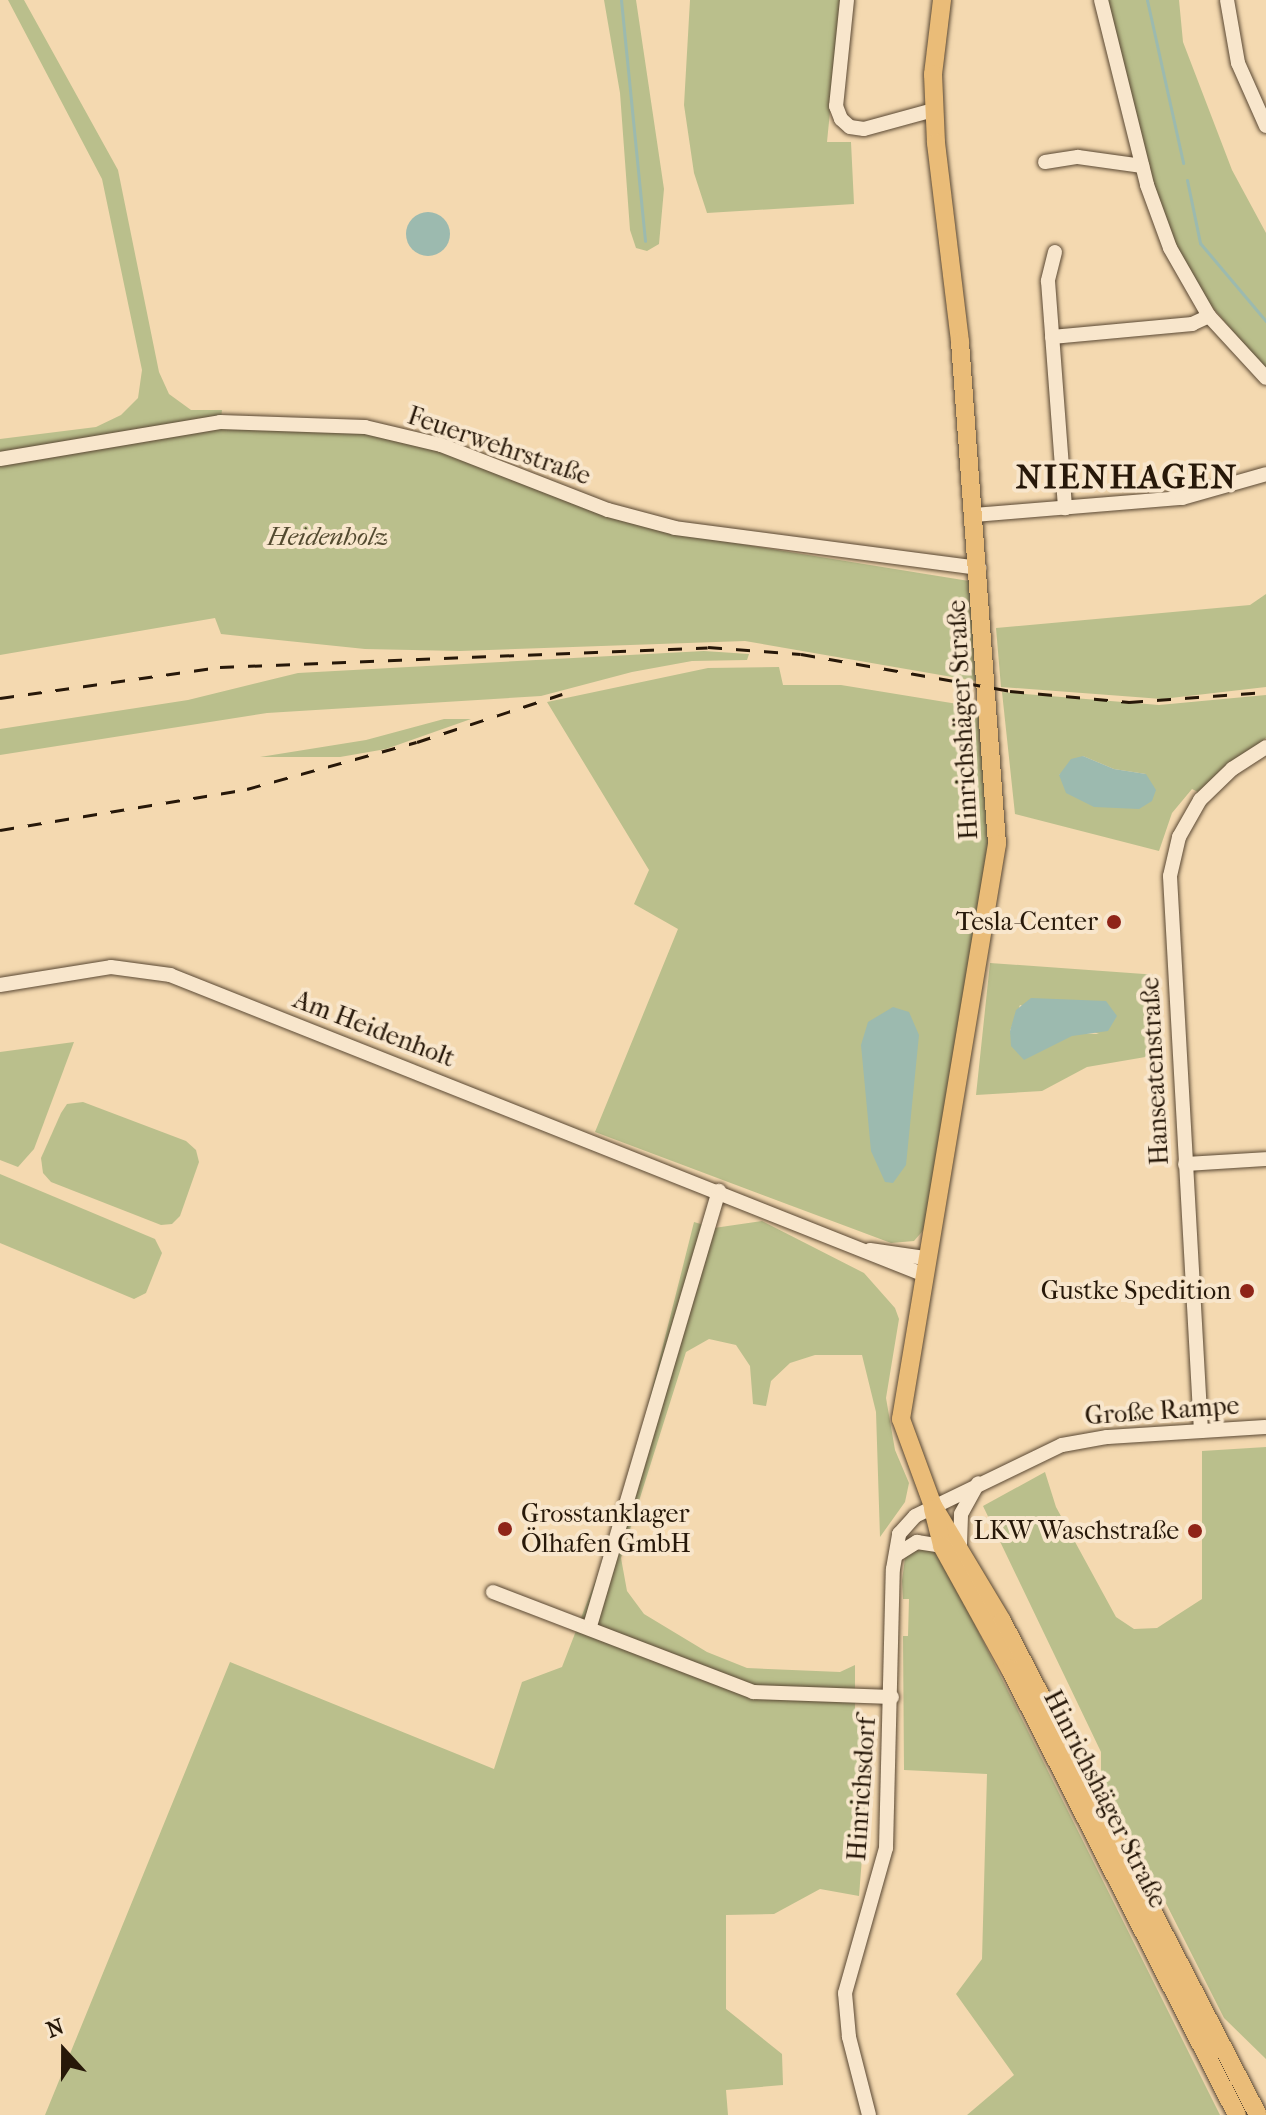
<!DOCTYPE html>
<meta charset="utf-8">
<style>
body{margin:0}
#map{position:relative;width:1266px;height:2115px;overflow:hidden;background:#f4d9b0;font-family:"IM FELL French Canon",serif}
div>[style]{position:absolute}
.green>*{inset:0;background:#babf8c}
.water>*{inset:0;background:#9cbaaf}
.round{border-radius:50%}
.stream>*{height:3px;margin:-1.5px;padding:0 1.5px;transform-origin:1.5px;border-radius:1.5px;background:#9cbaaf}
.roads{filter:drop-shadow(0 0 2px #5a4833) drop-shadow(0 0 2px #5a4833)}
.minor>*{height:14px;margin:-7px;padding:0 7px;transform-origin:7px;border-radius:7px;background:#f8e6cc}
.major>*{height:18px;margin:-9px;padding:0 9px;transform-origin:9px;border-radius:9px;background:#eabc78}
.rail>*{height:3px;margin-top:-1.5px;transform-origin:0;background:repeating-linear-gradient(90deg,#271809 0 14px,transparent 0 28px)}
.dots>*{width:22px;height:22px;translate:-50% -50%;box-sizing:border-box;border:4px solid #f8e6cc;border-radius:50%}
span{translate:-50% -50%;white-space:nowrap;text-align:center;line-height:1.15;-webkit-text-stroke:8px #f8e6cc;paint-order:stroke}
.street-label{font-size:26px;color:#271809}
.park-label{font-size:26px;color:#534a30;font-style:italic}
.poi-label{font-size:26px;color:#271809}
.right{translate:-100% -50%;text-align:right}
.left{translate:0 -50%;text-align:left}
.district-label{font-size:34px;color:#271809;font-weight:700;letter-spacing:2px}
.north{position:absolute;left:24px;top:2011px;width:80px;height:80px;-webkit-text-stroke:6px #f8e6cc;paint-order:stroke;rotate:339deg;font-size:22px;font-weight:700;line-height:32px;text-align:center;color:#271809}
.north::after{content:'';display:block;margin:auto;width:28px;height:36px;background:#271809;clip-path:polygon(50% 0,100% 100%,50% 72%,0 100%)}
</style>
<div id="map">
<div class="green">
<div style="clip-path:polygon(8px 0,24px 0,118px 170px,159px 372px,169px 394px,191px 410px,222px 410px,221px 418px,0 453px,0 439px,96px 427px,121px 415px,138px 398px,142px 370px,102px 179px)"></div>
<div style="clip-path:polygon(604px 0,636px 0,664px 189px,659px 244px,647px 251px,636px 248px,630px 230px,620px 93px)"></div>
<div style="clip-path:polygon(690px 0,841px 0,827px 142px,851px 142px,854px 204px,707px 213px,694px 173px,684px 105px)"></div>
<div style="clip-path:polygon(1106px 0,1179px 0,1183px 42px,1232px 170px,1266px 233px,1266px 370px,1196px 288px,1158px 207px)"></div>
<div style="clip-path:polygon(219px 428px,364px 432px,438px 449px,672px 533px,969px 581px,981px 682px,745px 641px,460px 651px,365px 649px,221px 634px,215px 618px,0 655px,0 463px)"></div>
<div style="clip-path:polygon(1266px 594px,1266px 687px,1162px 699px,1001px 687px,996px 628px,1250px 605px)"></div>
<div style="clip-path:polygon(704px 651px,749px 654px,747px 660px,692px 661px,632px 672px,541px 696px,267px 713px,0 755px,0 729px,188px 700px,298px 673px)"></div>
<div style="clip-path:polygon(779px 667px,783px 685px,841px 685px,982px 708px,991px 846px,926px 1227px,914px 1241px,891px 1243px,595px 1132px,678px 929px,634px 904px,649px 870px,547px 702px,708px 668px)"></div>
<div style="clip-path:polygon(evenodd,1002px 692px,1159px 705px,1266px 695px,1266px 738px,1198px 792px,1192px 789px,1172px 813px,1159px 851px,1015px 814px,1002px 692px,1083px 756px,1114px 769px,1146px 774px,1059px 775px,1083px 756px)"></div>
<div style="clip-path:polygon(444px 719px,471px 719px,386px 749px,340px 757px,260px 757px,366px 740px)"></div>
<div style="clip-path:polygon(evenodd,990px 963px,1158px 975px,1163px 1054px,1087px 1067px,1042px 1091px,976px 1095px,990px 963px,1020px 1005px,1099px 1034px,1010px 1031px,1020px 1005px)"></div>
<div style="clip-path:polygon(74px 1042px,34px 1149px,18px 1167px,0 1160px,0 1052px)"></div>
<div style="clip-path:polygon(83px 1102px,186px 1141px,196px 1150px,199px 1162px,180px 1216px,172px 1224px,161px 1225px,51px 1182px,43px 1173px,41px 1158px,61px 1113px,67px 1104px)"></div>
<div style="clip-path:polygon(0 1174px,155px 1239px,162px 1253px,146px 1293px,134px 1299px,0 1243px)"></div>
<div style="clip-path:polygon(762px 1221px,864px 1273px,895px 1308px,899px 1319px,886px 1398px,895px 1450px,909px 1483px,905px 1502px,880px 1537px,876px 1412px,862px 1355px,815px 1355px,790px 1363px,771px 1381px,766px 1406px,753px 1404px,750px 1366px,736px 1345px,709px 1339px,686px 1352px,621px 1558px,627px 1591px,644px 1614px,707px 1652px,747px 1668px,840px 1672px,855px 1665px,855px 1719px,871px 1744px,859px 1896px,820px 1889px,774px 1914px,726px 1915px,726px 2009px,782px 2054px,783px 2085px,726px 2090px,728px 2115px,45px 2115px,230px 1662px,494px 1769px,522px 1682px,562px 1667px,598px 1574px,641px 1433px,694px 1222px,714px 1228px)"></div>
<div style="clip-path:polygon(1266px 1447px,1266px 2059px,1224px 2018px,1101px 1775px,1101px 1752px,983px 1506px,1045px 1472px,1056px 1507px,1116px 1617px,1134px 1629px,1157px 1628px,1202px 1599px,1202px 1451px)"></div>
<div style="clip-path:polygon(931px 1549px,940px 1555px,1220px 2115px,967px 2115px,1014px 2075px,956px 1994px,982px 1959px,987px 1774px,904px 1770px,903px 1636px,908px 1636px,909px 1599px,903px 1599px,902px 1581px,905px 1558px,913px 1551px)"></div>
</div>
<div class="water">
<div class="round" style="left:406px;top:212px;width:44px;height:44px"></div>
<div style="clip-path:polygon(1083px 756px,1114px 769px,1146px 774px,1156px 790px,1152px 801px,1139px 809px,1094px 807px,1066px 793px,1059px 775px,1071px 759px)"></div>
<div style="clip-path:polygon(1031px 998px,1106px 1001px,1117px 1016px,1108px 1031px,1072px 1036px,1024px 1060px,1011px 1046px,1010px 1031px,1016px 1010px)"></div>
<div style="clip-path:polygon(893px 1007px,909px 1012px,919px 1035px,906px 1165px,893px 1183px,885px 1182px,871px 1151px,861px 1045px,868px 1022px)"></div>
</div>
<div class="stream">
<div style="left:621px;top:0;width:242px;rotate:84.3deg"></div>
<div style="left:1147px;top:0;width:167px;rotate:77.5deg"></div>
<div style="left:1187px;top:180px;width:64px;rotate:78.3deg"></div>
<div style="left:1200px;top:243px;width:102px;rotate:49.8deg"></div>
</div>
<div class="roads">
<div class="minor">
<div style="left:847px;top:0;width:107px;rotate:95.9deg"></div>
<div style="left:836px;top:106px;width:14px;rotate:69deg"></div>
<div style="left:841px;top:119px;width:12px;rotate:42deg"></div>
<div style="left:850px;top:127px;width:14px;rotate:8deg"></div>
<div style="left:864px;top:129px;width:72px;rotate:-15.4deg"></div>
<div style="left:1101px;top:0;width:191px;rotate:76deg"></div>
<div style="left:1147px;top:185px;width:67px;rotate:69.9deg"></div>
<div style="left:1170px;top:248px;width:78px;rotate:60.2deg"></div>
<div style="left:1209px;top:316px;width:84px;rotate:47.4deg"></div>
<div style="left:1227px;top:0;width:64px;rotate:80.1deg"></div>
<div style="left:1238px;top:63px;width:69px;rotate:66deg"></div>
<div style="left:1045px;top:162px;width:33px;rotate:-9deg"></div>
<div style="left:1078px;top:157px;width:65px;rotate:8deg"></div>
<div style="left:1055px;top:252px;width:30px;rotate:104deg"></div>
<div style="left:1048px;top:281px;width:228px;rotate:85.7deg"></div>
<div style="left:1052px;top:337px;width:141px;rotate:-5.3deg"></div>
<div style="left:1192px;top:324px;width:19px;rotate:-25deg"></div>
<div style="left:0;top:459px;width:223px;rotate:-9.5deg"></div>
<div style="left:220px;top:422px;width:145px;rotate:2deg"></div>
<div style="left:365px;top:427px;width:78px;rotate:13.3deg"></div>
<div style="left:441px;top:445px;width:179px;rotate:21.3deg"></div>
<div style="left:608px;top:510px;width:69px;rotate:15deg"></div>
<div style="left:675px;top:528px;width:307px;rotate:7.5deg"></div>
<div style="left:974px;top:515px;width:209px;rotate:-4.7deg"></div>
<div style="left:1182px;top:498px;width:87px;rotate:-15.9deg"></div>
<div style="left:0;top:985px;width:112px;rotate:-9.2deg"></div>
<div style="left:111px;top:967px;width:60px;rotate:7.7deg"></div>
<div style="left:170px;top:975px;width:809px;rotate:21.68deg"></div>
<div style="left:1185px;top:1164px;width:81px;rotate:-3.5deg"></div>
<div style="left:870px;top:1250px;width:56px;rotate:8.3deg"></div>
<div style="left:1201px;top:1431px;width:556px;rotate:-93.2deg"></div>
<div style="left:1170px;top:876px;width:40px;rotate:-77deg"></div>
<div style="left:1179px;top:837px;width:43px;rotate:-60.4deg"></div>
<div style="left:1200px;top:800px;width:45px;rotate:-44.1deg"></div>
<div style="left:1232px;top:769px;width:40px;rotate:-32.9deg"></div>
<div style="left:960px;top:1544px;width:30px;rotate:-88deg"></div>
<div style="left:961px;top:1514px;width:35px;rotate:-61deg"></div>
<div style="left:896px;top:1555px;width:25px;rotate:-32deg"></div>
<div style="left:917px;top:1542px;width:25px;rotate:9deg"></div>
<div style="left:493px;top:1592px;width:279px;rotate:21deg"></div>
<div style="left:753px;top:1692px;width:139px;rotate:2.1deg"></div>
<div style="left:590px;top:1626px;width:454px;rotate:-73.5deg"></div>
<div style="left:869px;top:2115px;width:81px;rotate:-104.4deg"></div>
<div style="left:849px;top:2037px;width:44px;rotate:-95.2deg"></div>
<div style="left:845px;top:1993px;width:151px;rotate:-74.2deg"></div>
<div style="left:886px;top:1848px;width:279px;rotate:-88.6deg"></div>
<div style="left:893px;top:1569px;width:36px;rotate:-80deg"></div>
<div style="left:899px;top:1534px;width:24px;rotate:-48deg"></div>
<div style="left:915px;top:1516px;width:163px;rotate:-25.8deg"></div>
<div style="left:1062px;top:1445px;width:46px;rotate:-10.1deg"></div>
<div style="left:1107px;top:1437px;width:159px;rotate:-3.6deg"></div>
</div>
<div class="major">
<div style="left:942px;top:0;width:75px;rotate:96.9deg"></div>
<div style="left:933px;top:74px;width:69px;rotate:87.5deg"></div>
<div style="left:936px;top:143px;width:200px;rotate:83.1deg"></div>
<div style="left:960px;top:342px;width:503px;rotate:85.78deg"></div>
<div style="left:997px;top:844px;width:583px;rotate:99.48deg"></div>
<div style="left:901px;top:1419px;width:93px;rotate:69.8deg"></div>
<div style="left:933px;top:1506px;width:134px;rotate:59deg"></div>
<div style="left:1002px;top:1621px;width:556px;rotate:62.61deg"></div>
<div style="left:933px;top:1509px;width:38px;rotate:76deg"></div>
<div style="left:942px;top:1546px;width:141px;rotate:61.1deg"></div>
<div style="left:1010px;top:1669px;width:500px;rotate:63.03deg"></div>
</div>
</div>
<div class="rail">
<div style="left:0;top:698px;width:222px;rotate:-8deg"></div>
<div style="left:220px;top:667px;width:488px;rotate:-2.3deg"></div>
<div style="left:708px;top:647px;width:93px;rotate:4.3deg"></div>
<div style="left:801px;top:654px;width:212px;rotate:10deg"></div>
<div style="left:1010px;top:691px;width:120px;rotate:5.3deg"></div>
<div style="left:1129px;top:702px;width:137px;rotate:-4.2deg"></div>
<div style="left:0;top:830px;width:250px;rotate:-9.4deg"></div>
<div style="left:247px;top:789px;width:176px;rotate:-15.5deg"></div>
<div style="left:417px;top:742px;width:153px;rotate:-18.3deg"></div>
</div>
<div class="dots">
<div style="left:1114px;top:922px;background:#8f2418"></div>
<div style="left:1247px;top:1291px;background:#8f2418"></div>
<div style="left:505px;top:1529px;background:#8f2418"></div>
<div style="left:1195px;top:1531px;background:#8f2418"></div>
</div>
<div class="street-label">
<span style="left:499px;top:446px;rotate:19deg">Feuerwehrstraße</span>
<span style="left:963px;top:720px;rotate:-93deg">Hinrichshäger Straße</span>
<span style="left:374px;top:1029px;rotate:21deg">Am Heidenholt</span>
<span style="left:1155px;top:1071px;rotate:-93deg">Hanseatenstraße</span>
<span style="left:1162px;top:1411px;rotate:-4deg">Große Rampe</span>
<span style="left:862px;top:1789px;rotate:-86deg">Hinrichsdorf</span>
<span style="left:1105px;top:1799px;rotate:63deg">Hinrichshäger Straße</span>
</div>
<div class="park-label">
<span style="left:328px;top:537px">Heidenholz</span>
</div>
<div class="poi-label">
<span class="right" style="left:1098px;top:922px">Tesla-Center</span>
<span class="right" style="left:1231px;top:1291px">Gustke Spedition</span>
<span class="left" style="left:521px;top:1529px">Grosstanklager<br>Ölhafen GmbH</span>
<span class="right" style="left:1179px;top:1531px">LKW Waschstraße</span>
</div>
<div class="district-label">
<span style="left:1127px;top:478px">NIENHAGEN</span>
</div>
<div class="north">N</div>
</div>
